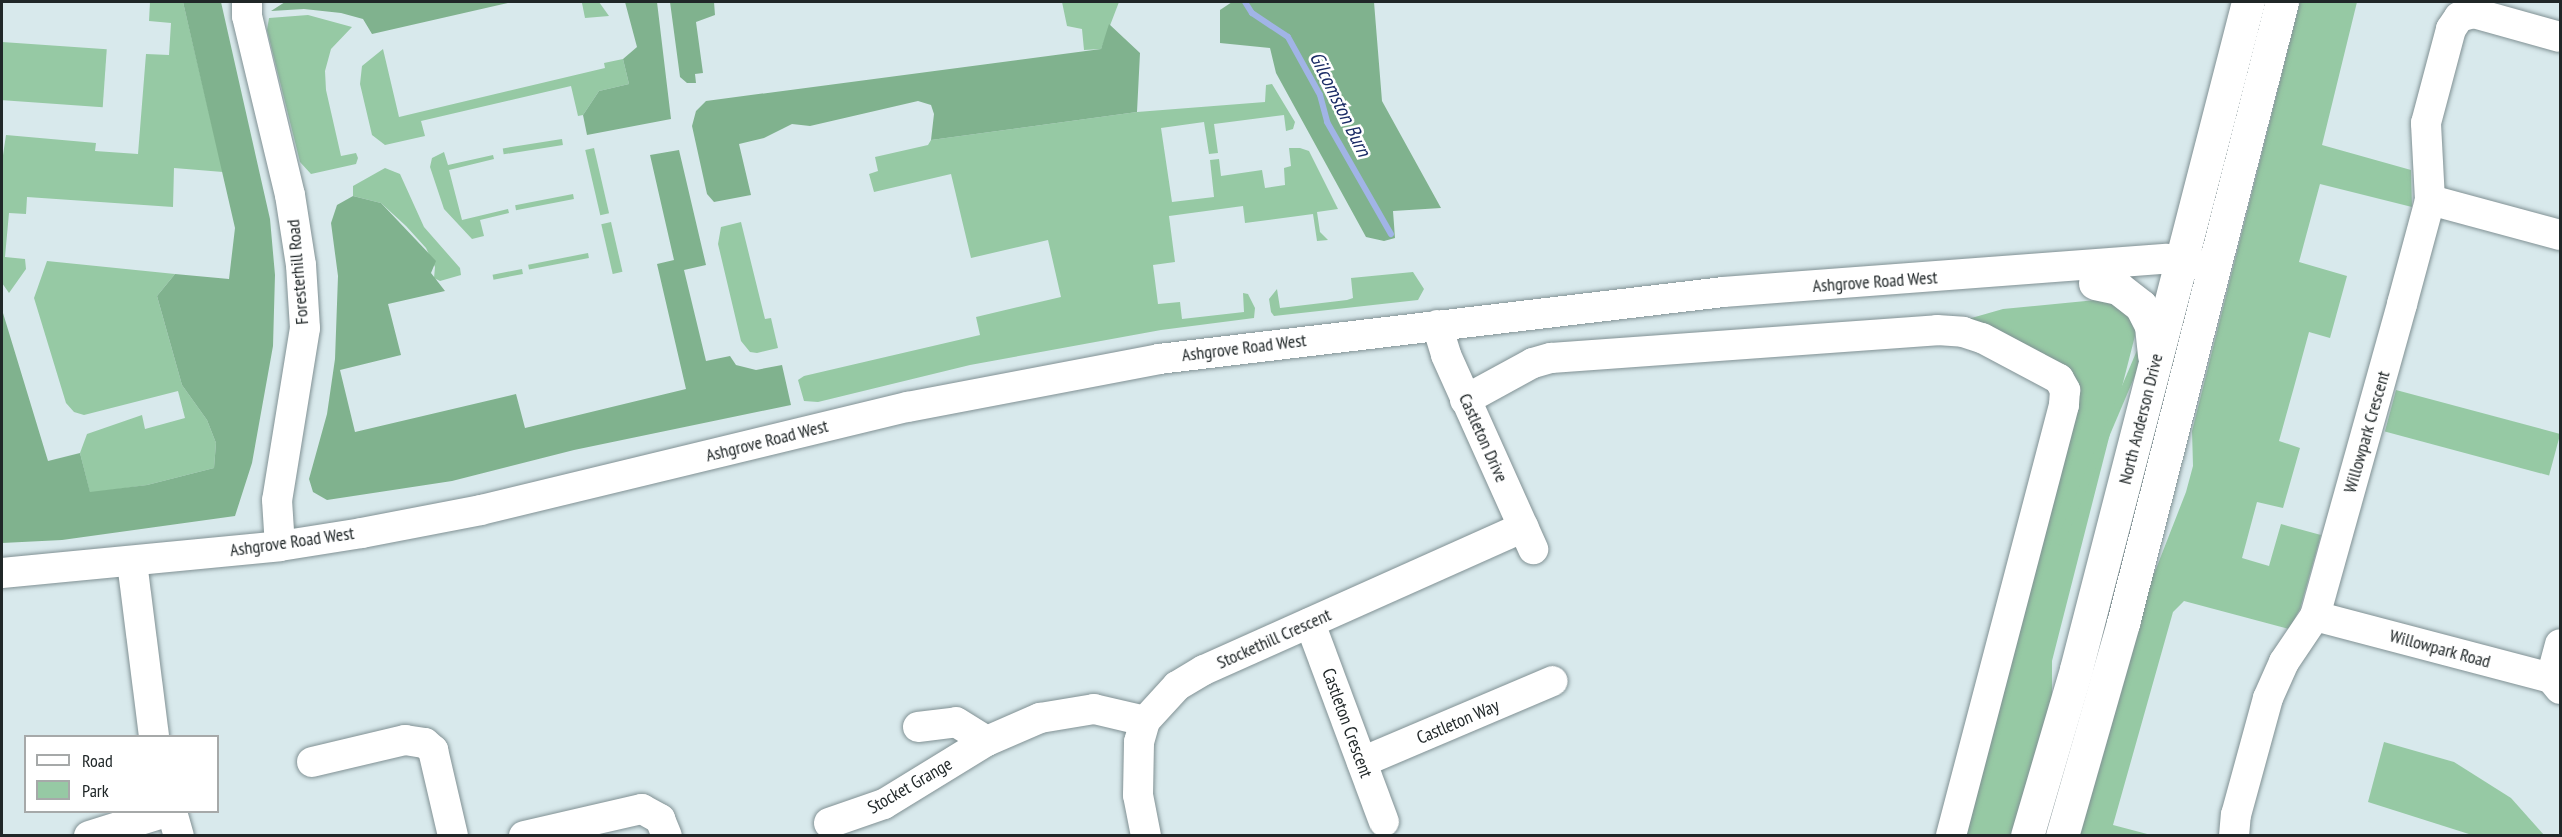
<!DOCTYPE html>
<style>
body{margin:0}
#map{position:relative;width:2562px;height:837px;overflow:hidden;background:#d8e9ec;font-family:"PT Sans Narrow",sans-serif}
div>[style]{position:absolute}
.green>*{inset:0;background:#96c9a4;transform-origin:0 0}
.forest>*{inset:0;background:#80b28e}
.stream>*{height:6px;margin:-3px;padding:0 3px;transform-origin:3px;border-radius:3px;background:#a1b4e6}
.roads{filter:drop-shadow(0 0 2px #819194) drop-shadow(0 0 2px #819194)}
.minor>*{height:30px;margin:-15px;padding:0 15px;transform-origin:15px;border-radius:15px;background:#fff}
.major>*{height:33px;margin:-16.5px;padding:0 16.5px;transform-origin:16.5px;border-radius:16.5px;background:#fff}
span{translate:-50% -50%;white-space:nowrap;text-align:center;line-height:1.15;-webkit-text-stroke:5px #fff;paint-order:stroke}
.street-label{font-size:18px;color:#202728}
.water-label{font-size:20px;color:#1a2b65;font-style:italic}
.frame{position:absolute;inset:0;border:3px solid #202728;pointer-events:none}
.legend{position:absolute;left:24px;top:735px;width:195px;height:78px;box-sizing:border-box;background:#fff;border:2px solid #a6a9a9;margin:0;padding:8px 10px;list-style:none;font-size:18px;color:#202728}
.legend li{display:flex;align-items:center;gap:12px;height:30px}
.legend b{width:30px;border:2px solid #a6a9a9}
</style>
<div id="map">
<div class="green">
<div style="clip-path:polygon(150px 2px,183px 2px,223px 172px,174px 168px,173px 207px,27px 197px,26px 214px,9px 213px,5px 257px,25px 259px,26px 269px,9px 293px,2px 283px,2px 162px,6px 135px,96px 143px,95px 151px,138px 154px,146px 54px,169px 55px,171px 23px,149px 21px)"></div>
<div style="clip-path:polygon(599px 2px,609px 16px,585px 18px,582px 3px)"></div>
<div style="clip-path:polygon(1062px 2px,1119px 2px,1101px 49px,1084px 50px,1082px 29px,1067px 26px)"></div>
<div style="clip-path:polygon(2300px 2px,2357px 2px,2322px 145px,2411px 170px,2412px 207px,2320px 184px,2299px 262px,2347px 276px,2330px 338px,2309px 332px,2294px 387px,2279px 441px,2300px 448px,2283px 508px,2257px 502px,2242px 558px,2269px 566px,2281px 524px,2321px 535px,2300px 609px,2289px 629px,2184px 601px,2173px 612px,2113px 825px,2151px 835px,2075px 836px,2147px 575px,2154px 574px,2186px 492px,2193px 466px,2192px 431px)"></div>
<div style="clip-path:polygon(308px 15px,352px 27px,331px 49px,325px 71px,326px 90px,341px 156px,356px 153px,358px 158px,356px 164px,311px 174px,300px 162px,267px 30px,269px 18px)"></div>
<div style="left:2px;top:42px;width:105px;height:58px;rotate:4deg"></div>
<div style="clip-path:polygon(383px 49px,399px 117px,605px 68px,604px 63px,623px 59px,629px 84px,599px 91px,583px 115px,578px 116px,571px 86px,421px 121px,425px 136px,385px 145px,372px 135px,360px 84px,362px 66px)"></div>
<div style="clip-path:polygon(1272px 84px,1295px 122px,1293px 129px,1286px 131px,1284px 115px,1214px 124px,1218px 153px,1209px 154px,1204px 122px,1161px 128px,1172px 202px,1214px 197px,1210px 160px,1219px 159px,1221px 176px,1262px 170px,1265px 188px,1285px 185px,1284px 168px,1291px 166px,1289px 148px,1300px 148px,1309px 151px,1338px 209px,1317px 212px,1320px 232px,1328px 240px,1317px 241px,1313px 214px,1245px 223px,1243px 206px,1169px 216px,1175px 262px,1153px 265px,1158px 304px,1180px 302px,1182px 319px,1244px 312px,1243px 293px,1248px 294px,1255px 308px,1254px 318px,1161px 330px,970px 365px,818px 402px,804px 401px,798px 380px,804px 376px,980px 335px,976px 317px,1061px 297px,1048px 240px,971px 258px,951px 174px,874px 192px,869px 174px,878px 171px,875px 157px,928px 145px,931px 140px,1137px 112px,1265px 102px,1266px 85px)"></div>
<div style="left:562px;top:139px;width:6px;height:60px;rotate:81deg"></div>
<div style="left:594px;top:148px;width:67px;height:9px;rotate:77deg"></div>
<div style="clip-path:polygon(444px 152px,448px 165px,493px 155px,494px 159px,449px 170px,462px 220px,508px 209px,509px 213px,480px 220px,484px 236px,472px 239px,444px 209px,430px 167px,432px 158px)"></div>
<div style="clip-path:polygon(385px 168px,400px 174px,424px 227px,460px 268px,461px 275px,440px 281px,434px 278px,435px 267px,426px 248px,406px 226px,381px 203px,353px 196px,353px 186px)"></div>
<div style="left:573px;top:194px;width:5px;height:59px;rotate:79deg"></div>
<div style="left:611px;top:222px;width:51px;height:10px;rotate:77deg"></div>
<div style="clip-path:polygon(741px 222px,765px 319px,771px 318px,778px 348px,757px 353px,750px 352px,741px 341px,718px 244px,721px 227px)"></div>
<div style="left:588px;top:253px;width:5px;height:61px;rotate:79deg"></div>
<div style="clip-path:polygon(47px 261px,175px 274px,157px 296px,182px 385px,207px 420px,216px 443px,214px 468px,147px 485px,90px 493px,80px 453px,87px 434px,142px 415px,145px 429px,185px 418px,178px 391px,84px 415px,74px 412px,66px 403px,34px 298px)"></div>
<div style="left:522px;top:269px;width:5px;height:30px;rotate:79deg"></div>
<div style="clip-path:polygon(1413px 272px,1424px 289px,1418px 300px,1274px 316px,1271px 312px,1269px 299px,1277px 289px,1280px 308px,1347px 300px,1353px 298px,1351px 278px)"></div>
<div style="clip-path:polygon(2096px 300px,2122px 306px,2137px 328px,2052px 661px,2052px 712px,2014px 835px,1961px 836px,2079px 394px,1961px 321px,2003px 309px)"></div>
<div style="left:2138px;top:348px;width:8px;height:212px;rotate:23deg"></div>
<div style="left:2396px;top:390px;width:170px;height:43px;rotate:15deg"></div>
<div style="clip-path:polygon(2384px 742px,2454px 762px,2511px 798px,2544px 835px,2472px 835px,2368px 802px)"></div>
</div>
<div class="forest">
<div style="clip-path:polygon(183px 2px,221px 2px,270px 219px,275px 275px,273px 346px,252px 463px,235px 516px,62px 540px,2px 543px,3px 313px,48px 461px,80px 453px,90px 492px,147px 485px,214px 468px,216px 443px,207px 420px,182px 385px,157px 296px,175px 274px,229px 279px,235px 228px)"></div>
<div style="clip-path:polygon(285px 2px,512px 2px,372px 34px,363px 19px,341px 13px,304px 9px,271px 11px)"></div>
<div style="clip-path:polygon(625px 2px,657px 2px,671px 119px,587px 135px,583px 115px,599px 91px,629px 84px,623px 59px,637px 47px)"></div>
<div style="clip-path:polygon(670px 2px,714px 2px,715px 15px,696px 22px,703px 73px,695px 74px,696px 83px,687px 83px,680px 77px)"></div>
<div style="clip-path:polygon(1232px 2px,1374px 2px,1382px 101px,1441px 208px,1393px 211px,1395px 238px,1384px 241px,1366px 237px,1276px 73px,1270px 48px,1220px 43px,1220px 10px)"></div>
<div style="clip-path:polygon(1109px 24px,1140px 53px,1137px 112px,931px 140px,934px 114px,931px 105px,918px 101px,810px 126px,792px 124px,764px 138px,739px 144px,751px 195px,714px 202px,707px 194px,692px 126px,696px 111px,706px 101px,1101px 49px)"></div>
<div style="clip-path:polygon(679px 150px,706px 265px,684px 270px,706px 361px,730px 356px,736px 365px,756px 370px,782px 365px,791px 405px,574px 450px,452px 481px,327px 500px,313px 492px,309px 479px,327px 414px,335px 359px,338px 276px,331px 223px,337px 205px,353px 196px,381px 203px,436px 261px,431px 273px,445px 291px,388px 304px,401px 355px,340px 370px,355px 432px,516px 394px,525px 428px,686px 389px,657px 264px,674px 260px,650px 155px)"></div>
</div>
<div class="stream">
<div style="left:1245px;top:2px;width:13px;rotate:58deg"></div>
<div style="left:1252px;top:13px;width:43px;rotate:33.7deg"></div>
<div style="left:1288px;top:37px;width:66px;rotate:61.1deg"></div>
<div style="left:1320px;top:95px;width:28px;rotate:75deg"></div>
<div style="left:1327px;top:122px;width:129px;rotate:60.3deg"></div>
</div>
<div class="roads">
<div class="minor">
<div style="left:247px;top:2px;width:14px;rotate:90deg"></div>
<div style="left:247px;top:16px;width:184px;rotate:76.5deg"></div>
<div style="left:290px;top:195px;width:71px;rotate:81.1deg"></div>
<div style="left:301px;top:265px;width:63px;rotate:86.4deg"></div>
<div style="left:305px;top:328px;width:174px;rotate:99.2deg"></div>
<div style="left:277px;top:500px;width:46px;rotate:86.3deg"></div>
<div style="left:2430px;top:200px;width:135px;rotate:15.1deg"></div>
<div style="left:1437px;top:325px;width:31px;rotate:73deg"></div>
<div style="left:1446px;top:355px;width:213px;rotate:65.8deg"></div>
<div style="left:1465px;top:400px;width:77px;rotate:-28.6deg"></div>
<div style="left:1533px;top:363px;width:19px;rotate:-16deg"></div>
<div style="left:1551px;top:358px;width:387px;rotate:-4.1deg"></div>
<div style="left:1937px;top:330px;width:26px;rotate:4deg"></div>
<div style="left:1963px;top:332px;width:20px;rotate:18deg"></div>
<div style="left:1982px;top:338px;width:87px;rotate:28deg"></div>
<div style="left:2059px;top:379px;width:13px;rotate:61deg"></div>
<div style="left:2065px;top:390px;width:15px;rotate:94deg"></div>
<div style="left:2064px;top:405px;width:446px;rotate:104.7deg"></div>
<div style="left:132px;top:562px;width:175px;rotate:82.8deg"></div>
<div style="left:2px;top:573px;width:279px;rotate:-5.5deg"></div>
<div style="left:280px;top:546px;width:83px;rotate:-9deg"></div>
<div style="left:362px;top:533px;width:121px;rotate:-10.9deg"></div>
<div style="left:481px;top:510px;width:439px;rotate:-13.6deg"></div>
<div style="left:908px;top:407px;width:256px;rotate:-10.8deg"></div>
<div style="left:1159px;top:359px;width:568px;rotate:-6.77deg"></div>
<div style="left:1723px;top:292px;width:445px;rotate:-4.3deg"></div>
<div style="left:2167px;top:259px;width:49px;rotate:10.6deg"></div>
<div style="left:2315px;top:616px;width:244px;rotate:14.7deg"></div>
<div style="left:2551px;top:678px;width:14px;rotate:51deg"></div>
<div style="left:1310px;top:623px;width:212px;rotate:69.6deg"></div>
<div style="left:2551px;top:678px;width:35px;rotate:-75deg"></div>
<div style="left:918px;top:727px;width:38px;rotate:-7deg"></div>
<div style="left:956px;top:722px;width:36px;rotate:32deg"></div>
<div style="left:312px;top:762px;width:96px;rotate:-13.3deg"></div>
<div style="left:405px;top:740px;width:20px;rotate:9deg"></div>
<div style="left:425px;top:743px;width:11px;rotate:41deg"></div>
<div style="left:433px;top:750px;width:88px;rotate:76.9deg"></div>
<div style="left:1362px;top:762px;width:207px;rotate:-23deg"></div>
<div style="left:172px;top:812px;width:25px;rotate:74deg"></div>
<div style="left:829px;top:823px;width:58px;rotate:-19.1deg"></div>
<div style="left:884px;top:804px;width:121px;rotate:-31.5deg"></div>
<div style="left:987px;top:741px;width:58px;rotate:-23.5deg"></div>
<div style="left:1040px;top:718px;width:55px;rotate:-9.5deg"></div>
<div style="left:1094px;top:709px;width:52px;rotate:13.2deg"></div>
<div style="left:89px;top:836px;width:81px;rotate:-17.3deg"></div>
<div style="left:524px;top:836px;width:121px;rotate:-12.9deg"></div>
<div style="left:642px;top:809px;width:21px;rotate:29deg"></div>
<div style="left:660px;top:819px;width:18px;rotate:68deg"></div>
<div style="left:1146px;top:836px;width:42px;rotate:-101deg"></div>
<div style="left:1138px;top:795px;width:53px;rotate:-88.9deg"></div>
<div style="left:1139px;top:742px;width:22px;rotate:-74deg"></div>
<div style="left:1145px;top:721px;width:47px;rotate:-47.6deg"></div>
<div style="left:1177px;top:686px;width:31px;rotate:-31deg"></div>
<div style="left:1204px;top:670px;width:350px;rotate:-24.1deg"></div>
<div style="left:2234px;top:836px;width:21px;rotate:-85deg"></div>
<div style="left:2236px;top:815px;width:121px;rotate:-74.7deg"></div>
<div style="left:2268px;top:698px;width:39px;rotate:-66deg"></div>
<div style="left:2284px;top:662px;width:55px;rotate:-56deg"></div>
<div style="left:2315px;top:616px;width:324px;rotate:-74.4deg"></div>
<div style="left:2402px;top:304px;width:108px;rotate:-74.9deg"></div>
<div style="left:2430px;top:200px;width:77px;rotate:-93deg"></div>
<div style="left:2426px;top:123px;width:97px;rotate:-75.1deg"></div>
<div style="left:2451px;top:29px;width:14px;rotate:-56deg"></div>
<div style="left:2459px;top:17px;width:16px;rotate:-15deg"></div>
<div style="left:2474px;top:13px;width:89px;rotate:15.6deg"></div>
</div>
<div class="major">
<div style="left:2095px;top:283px;width:24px;rotate:12deg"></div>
<div style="left:2118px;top:288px;width:29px;rotate:38deg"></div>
<div style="left:2141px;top:306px;width:22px;rotate:63deg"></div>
<div style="left:2151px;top:326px;width:30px;rotate:84deg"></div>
<div style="left:2027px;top:836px;width:174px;rotate:-73.6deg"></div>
<div style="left:2076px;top:669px;width:689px;rotate:-75.54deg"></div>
<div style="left:2062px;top:836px;width:222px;rotate:-74deg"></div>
<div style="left:2123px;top:623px;width:641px;rotate:-75.64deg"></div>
</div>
</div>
<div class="street-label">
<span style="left:298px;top:272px;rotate:-95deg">Foresterhill Road</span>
<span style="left:1875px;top:282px;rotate:-4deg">Ashgrove Road West</span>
<span style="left:1244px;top:348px;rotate:-7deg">Ashgrove Road West</span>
<span style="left:2141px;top:419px;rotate:-76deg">North Anderson Drive</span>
<span style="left:2367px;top:432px;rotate:-74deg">Willowpark Crescent</span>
<span style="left:1483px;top:438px;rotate:66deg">Castleton Drive</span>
<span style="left:767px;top:441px;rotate:-14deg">Ashgrove Road West</span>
<span style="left:292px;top:542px;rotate:-8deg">Ashgrove Road West</span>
<span style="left:1274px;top:639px;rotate:-24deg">Stockethill Crescent</span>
<span style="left:2440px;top:649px;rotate:15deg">Willowpark Road</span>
<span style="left:1458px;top:722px;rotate:-23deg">Castleton Way</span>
<span style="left:1347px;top:723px;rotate:70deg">Castleton Crescent</span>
<span style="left:910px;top:786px;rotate:-30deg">Stocket Grange</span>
</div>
<div class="water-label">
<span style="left:1340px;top:104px;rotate:64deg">Gilcomston Burn</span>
</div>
<div class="frame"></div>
<ul class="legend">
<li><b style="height:8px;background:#fff"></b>Road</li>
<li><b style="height:16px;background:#96c9a4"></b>Park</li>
</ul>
</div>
